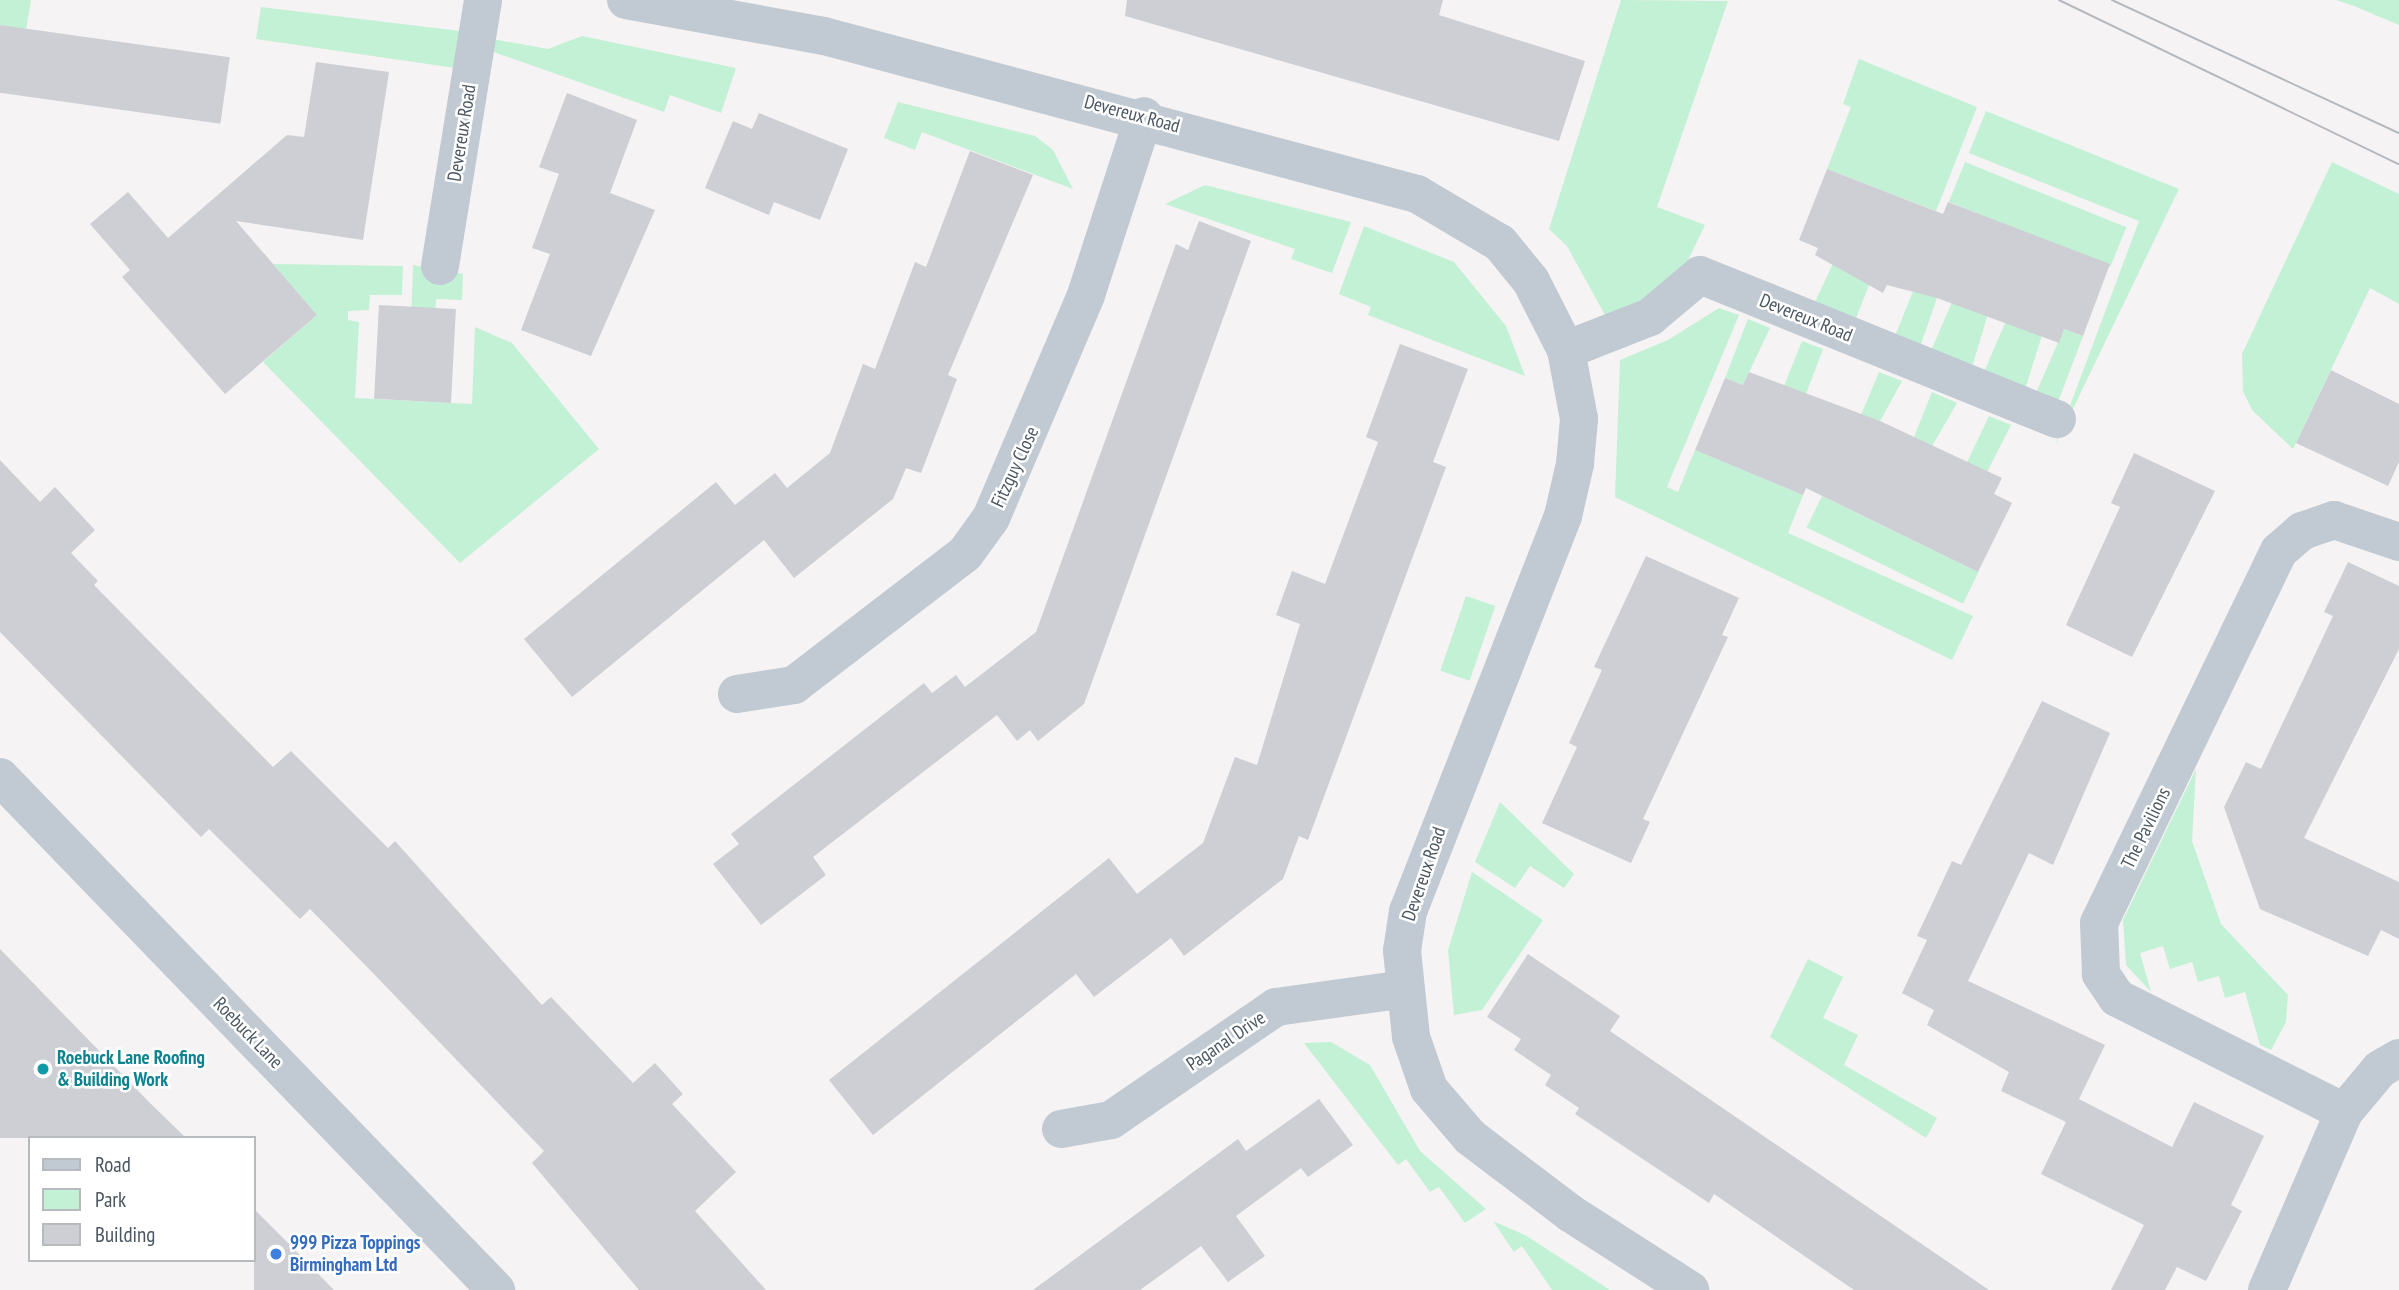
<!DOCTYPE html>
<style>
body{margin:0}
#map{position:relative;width:2399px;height:1290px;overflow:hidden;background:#f5f3f3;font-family:"PT Sans Narrow",sans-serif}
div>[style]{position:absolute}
.green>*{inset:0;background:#c3f1d5;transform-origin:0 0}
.building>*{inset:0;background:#cdcfd5;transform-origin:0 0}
.minor>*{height:38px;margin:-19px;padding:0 19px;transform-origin:19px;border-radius:19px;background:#c1cad2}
.tram>*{height:2px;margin:-1px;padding:0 1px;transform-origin:1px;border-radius:1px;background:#b5b8bd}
.dots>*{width:19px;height:19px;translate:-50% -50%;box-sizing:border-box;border:4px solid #fff;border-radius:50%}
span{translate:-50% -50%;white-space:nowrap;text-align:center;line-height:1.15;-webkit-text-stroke:5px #fff;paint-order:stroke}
.street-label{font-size:19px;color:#4a5661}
.culture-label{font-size:19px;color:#0d838f;font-weight:700}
.left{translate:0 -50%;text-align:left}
.shop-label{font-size:19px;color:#366cbe;font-weight:700}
.legend{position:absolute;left:28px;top:1136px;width:228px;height:126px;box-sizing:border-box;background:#fff;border:2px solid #b7bbc0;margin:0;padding:9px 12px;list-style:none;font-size:21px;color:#4a5661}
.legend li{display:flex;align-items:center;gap:14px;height:35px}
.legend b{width:35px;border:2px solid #b7bbc0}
</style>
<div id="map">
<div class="green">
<div style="clip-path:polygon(0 0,31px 0,26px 30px,0 25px)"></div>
<div style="clip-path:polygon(1621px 0,1728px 1px,1657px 207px,1705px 225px,1683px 271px,1641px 305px,1606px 317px,1567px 246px,1549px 229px)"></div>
<div style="clip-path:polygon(2336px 0,2399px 0,2399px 25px,2354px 6px)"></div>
<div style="clip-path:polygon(261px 7px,468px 32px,462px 69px,256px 39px)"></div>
<div style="clip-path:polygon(582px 36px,736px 68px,721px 113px,670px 95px,664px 112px,491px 51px,492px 39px,548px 49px)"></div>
<div style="clip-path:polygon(1859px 59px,1977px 107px,1936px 211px,1827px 169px,1851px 107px,1843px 104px)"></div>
<div style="clip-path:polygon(898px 102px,1035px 136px,1053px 150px,1073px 189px,922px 132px,915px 150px,884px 138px)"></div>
<div style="clip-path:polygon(1986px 111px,2179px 189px,2055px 446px,2139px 221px,1969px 153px)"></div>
<div style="left:1965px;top:162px;width:174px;height:43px;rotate:22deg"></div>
<div style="clip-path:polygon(2332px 162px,2399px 194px,2399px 304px,2370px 288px,2293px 449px,2252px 410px,2243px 391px,2242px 354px)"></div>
<div style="clip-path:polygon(1205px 185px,1351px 222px,1332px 273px,1291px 259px,1295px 249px,1165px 204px)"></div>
<div style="clip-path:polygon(1364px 226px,1454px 262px,1506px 326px,1525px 376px,1368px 315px,1371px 307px,1339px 294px)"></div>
<div style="clip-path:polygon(1837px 255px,1869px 285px,1855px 321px,1814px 304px)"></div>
<div style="clip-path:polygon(273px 264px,403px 266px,402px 295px,370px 295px,369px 310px,348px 311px,348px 320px,359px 322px,355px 398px,472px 404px,475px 327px,512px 343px,599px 449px,460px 563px,263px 362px,317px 315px)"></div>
<div style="clip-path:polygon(413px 265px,463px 274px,462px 300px,436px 299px,435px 325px,411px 324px)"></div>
<div style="clip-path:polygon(1920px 274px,1937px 298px,1920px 347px,1895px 336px)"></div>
<div style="clip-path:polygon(1958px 288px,1992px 301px,1972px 367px,1931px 351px)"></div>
<div style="clip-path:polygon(1719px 308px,1739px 315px,1667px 487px,1678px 492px,1695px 450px,1803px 495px,1788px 533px,1973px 616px,1952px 660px,1615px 497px,1620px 360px,1668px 340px)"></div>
<div style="clip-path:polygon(2011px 309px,2046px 323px,2025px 389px,1984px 372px)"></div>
<div style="clip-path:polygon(1748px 319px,1770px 328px,1743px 385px,1725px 378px)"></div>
<div style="clip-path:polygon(2064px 329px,2083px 336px,2058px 402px,2036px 393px)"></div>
<div style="clip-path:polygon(1802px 341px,1823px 349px,1806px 394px,1778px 401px)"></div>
<div style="clip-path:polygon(1879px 372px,1902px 381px,1873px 434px,1856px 427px)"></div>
<div style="clip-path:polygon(1932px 392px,1957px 403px,1924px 460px,1908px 452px)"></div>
<div style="clip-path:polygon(1989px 416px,2011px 425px,1987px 472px,1960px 477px)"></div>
<div style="left:1822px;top:496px;width:174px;height:35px;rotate:26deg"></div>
<div style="left:1466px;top:596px;width:31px;height:79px;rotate:19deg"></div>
<div style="clip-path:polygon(2196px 769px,2192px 841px,2221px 924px,2288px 995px,2286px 1022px,2271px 1050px,2260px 1045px,2245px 992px,2225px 998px,2219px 976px,2198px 982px,2192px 962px,2170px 969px,2163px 946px,2140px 953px,2151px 992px,2126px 965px,2123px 920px)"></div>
<div style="clip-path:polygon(1500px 802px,1574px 874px,1564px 888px,1530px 866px,1515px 888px,1475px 862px)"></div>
<div style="clip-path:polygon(1472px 872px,1543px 920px,1482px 1010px,1454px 1015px,1448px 950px)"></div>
<div style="clip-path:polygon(1808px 959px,1843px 977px,1823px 1018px,1858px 1035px,1844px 1065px,1937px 1118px,1926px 1138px,1770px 1037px)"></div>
<div style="clip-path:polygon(1331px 1042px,1370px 1065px,1420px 1151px,1486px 1209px,1465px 1223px,1439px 1187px,1430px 1192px,1406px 1159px,1398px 1165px,1304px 1043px)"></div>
<div style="clip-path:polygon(1493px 1221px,1525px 1235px,1610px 1290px,1552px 1290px,1522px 1246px,1514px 1252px)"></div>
</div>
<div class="building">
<div style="clip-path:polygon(1127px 0,1443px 0,1439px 15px,1585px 61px,1559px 141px,1125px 16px)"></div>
<div style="left:0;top:25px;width:232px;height:67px;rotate:8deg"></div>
<div style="clip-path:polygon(316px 62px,389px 72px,363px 240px,236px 221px,317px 315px,225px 394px,122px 277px,130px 270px,90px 224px,128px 192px,168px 238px,287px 135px,304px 137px)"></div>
<div style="clip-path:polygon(567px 93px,637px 120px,610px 193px,655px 210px,591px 356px,521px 330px,550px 254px,532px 248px,559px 174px,539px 167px)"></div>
<div style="clip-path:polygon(759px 113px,848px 149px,820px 220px,774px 202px,769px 215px,705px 188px,733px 121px,752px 129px)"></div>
<div style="clip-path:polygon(970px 151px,1033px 175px,948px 375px,957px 379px,921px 473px,906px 468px,893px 499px,794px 578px,764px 540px,572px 697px,524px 639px,716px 482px,735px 505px,775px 473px,787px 488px,830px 453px,863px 364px,875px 369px,915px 262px,926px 267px)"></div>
<div style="clip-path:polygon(1827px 169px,1943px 214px,1948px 202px,2110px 264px,2083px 336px,2064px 329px,2059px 343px,1937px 298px,1887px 285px,1883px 293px,1815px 255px,1818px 248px,1799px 240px)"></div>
<div style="clip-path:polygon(1199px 221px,1251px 241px,1084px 704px,1038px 741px,1030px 730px,1017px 741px,997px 715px,813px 857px,826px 875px,761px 925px,713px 864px,739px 844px,731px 834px,924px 683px,932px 693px,956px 675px,965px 687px,1036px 632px,1176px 244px,1188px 250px)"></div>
<div style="left:379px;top:305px;width:77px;height:94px;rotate:3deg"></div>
<div style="clip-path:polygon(1400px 344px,1468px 369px,1433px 462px,1446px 467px,1308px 840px,1299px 836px,1283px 879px,1184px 956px,1171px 938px,1094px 997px,1076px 974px,873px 1135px,829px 1080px,1109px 858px,1137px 894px,1203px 843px,1235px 757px,1257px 765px,1300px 624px,1276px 615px,1292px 571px,1325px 584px,1378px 442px,1366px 437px)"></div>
<div style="clip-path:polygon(2331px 370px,2399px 404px,2399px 462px,2388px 486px,2296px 443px)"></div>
<div style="clip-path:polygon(1749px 372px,1880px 421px,2002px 478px,1994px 494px,2012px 503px,1978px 572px,1806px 488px,1803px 495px,1695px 450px,1725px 378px,1743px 385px)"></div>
<div style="clip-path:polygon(2134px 453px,2215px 491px,2132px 657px,2066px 625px,2120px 507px,2111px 503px)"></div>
<div style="clip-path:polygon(0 460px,40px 502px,55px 487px,95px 530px,71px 553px,98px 581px,94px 585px,273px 767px,291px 751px,388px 848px,395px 841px,542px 1005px,551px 997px,633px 1083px,655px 1063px,683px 1094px,672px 1104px,736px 1172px,695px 1211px,766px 1290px,639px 1290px,532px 1163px,544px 1151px,372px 972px,310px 909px,300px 919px,209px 829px,201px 837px,0 632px)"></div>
<div style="clip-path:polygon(1646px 556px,1739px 598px,1722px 635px,1728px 637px,1643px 819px,1650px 822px,1631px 863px,1542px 823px,1577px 747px,1569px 743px,1602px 670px,1594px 667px)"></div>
<div style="clip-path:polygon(2348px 562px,2399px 586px,2399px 649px,2304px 838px,2399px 882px,2399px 939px,2381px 930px,2368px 956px,2260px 909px,2224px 807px,2246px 762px,2261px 769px,2333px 616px,2324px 612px)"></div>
<div style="clip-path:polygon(2042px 701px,2110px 733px,2053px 865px,2029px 853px,1968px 981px,2105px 1045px,2079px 1099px,2172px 1147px,2194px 1102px,2264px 1136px,2231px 1205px,2242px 1211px,2206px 1281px,2177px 1267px,2165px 1290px,2111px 1290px,2144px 1225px,2041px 1174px,2066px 1122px,2001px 1091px,2009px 1072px,1927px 1025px,1934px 1010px,1902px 993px,1927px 940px,1917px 936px,1952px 861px,1961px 865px)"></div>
<div style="clip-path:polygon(0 949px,149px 1102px,186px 1138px,0 1138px)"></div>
<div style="clip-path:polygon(1528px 954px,1620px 1016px,1610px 1031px,1989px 1290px,1854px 1290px,1714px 1194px,1709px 1203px,1575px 1114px,1579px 1108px,1545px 1085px,1551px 1075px,1514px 1050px,1521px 1039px,1487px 1017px)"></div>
<div style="clip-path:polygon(1319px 1099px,1353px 1145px,1308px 1177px,1301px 1168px,1236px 1216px,1265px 1256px,1228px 1282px,1201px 1246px,1140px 1290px,1033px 1290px,1238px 1139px,1246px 1151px)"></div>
<div style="clip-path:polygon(254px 1209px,293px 1248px,334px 1290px,254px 1290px)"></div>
</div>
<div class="minor">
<div style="left:626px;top:0;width:201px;rotate:10.3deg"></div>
<div style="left:824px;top:36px;width:614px;rotate:14.92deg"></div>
<div style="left:1417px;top:194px;width:96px;rotate:30.6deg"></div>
<div style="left:1500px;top:243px;width:49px;rotate:50.8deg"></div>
<div style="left:1531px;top:281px;width:77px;rotate:63.1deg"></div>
<div style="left:1566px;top:350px;width:70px;rotate:79.3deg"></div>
<div style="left:1579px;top:419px;width:45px;rotate:95.1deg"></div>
<div style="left:1575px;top:464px;width:53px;rotate:103deg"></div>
<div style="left:1563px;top:516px;width:424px;rotate:111.4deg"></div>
<div style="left:1408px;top:911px;width:40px;rotate:98.5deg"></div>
<div style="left:1402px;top:951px;width:86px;rotate:84deg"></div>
<div style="left:1411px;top:1037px;width:55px;rotate:70.9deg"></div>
<div style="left:1429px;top:1089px;width:63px;rotate:49.5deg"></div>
<div style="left:1470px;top:1137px;width:126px;rotate:37.2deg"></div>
<div style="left:1570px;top:1213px;width:143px;rotate:32.7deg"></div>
<div style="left:440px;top:266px;width:269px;rotate:-80.8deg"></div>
<div style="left:1566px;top:350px;width:90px;rotate:-21.4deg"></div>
<div style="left:1650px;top:317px;width:65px;rotate:-40deg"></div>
<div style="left:1700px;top:275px;width:385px;rotate:22deg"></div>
<div style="left:737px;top:694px;width:58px;rotate:-9deg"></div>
<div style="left:794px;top:685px;width:215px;rotate:-37.5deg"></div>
<div style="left:965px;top:554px;width:44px;rotate:-54.2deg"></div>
<div style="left:991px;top:518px;width:242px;rotate:-66.9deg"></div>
<div style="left:1086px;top:295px;width:188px;rotate:-72deg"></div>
<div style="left:0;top:777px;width:714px;rotate:45.97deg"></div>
<div style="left:2344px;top:1112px;width:254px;rotate:-153.3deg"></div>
<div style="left:2117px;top:998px;width:29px;rotate:-124deg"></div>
<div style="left:2101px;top:974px;width:51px;rotate:-92.2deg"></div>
<div style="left:2099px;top:923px;width:413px;rotate:-64.2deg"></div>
<div style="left:2279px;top:551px;width:30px;rotate:-41deg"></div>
<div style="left:2302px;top:531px;width:34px;rotate:-19deg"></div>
<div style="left:2334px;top:520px;width:69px;rotate:18.7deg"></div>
<div style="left:1061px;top:1129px;width:51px;rotate:-10.2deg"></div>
<div style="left:1111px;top:1120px;width:200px;rotate:-34.4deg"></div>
<div style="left:1276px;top:1007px;width:130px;rotate:-7.9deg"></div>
<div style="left:2267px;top:1290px;width:194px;rotate:-66.6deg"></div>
<div style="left:2344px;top:1112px;width:56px;rotate:-50.1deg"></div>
<div style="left:2380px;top:1069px;width:22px;rotate:-30deg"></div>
</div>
<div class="tram">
<div style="left:2059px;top:0;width:377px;rotate:25.8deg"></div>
<div style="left:2112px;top:0;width:316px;rotate:24.9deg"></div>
</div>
<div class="dots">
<div style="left:43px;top:1069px;background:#0f9aa8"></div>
<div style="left:276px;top:1254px;background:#3f7fe0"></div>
</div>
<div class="street-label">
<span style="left:1132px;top:114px;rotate:15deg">Devereux Road</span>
<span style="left:462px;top:133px;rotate:-81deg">Devereux Road</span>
<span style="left:1806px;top:318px;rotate:22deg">Devereux Road</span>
<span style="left:1015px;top:467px;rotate:-65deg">Fitzguy Close</span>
<span style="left:2146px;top:828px;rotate:-64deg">The Pavilions</span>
<span style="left:1424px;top:874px;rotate:-71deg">Devereux Road</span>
<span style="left:248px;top:1033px;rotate:46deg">Roebuck Lane</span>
<span style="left:1226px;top:1041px;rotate:-34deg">Paganal Drive</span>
</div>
<div class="culture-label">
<span class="left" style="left:57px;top:1069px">Roebuck Lane Roofing<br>&amp; Building Work</span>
</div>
<div class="shop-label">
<span class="left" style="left:290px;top:1254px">999 Pizza Toppings<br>Birmingham Ltd</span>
</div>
<ul class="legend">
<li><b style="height:9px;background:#c1cad2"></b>Road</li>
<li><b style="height:19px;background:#c3f1d5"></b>Park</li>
<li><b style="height:19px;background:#cdcfd5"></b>Building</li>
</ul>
</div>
